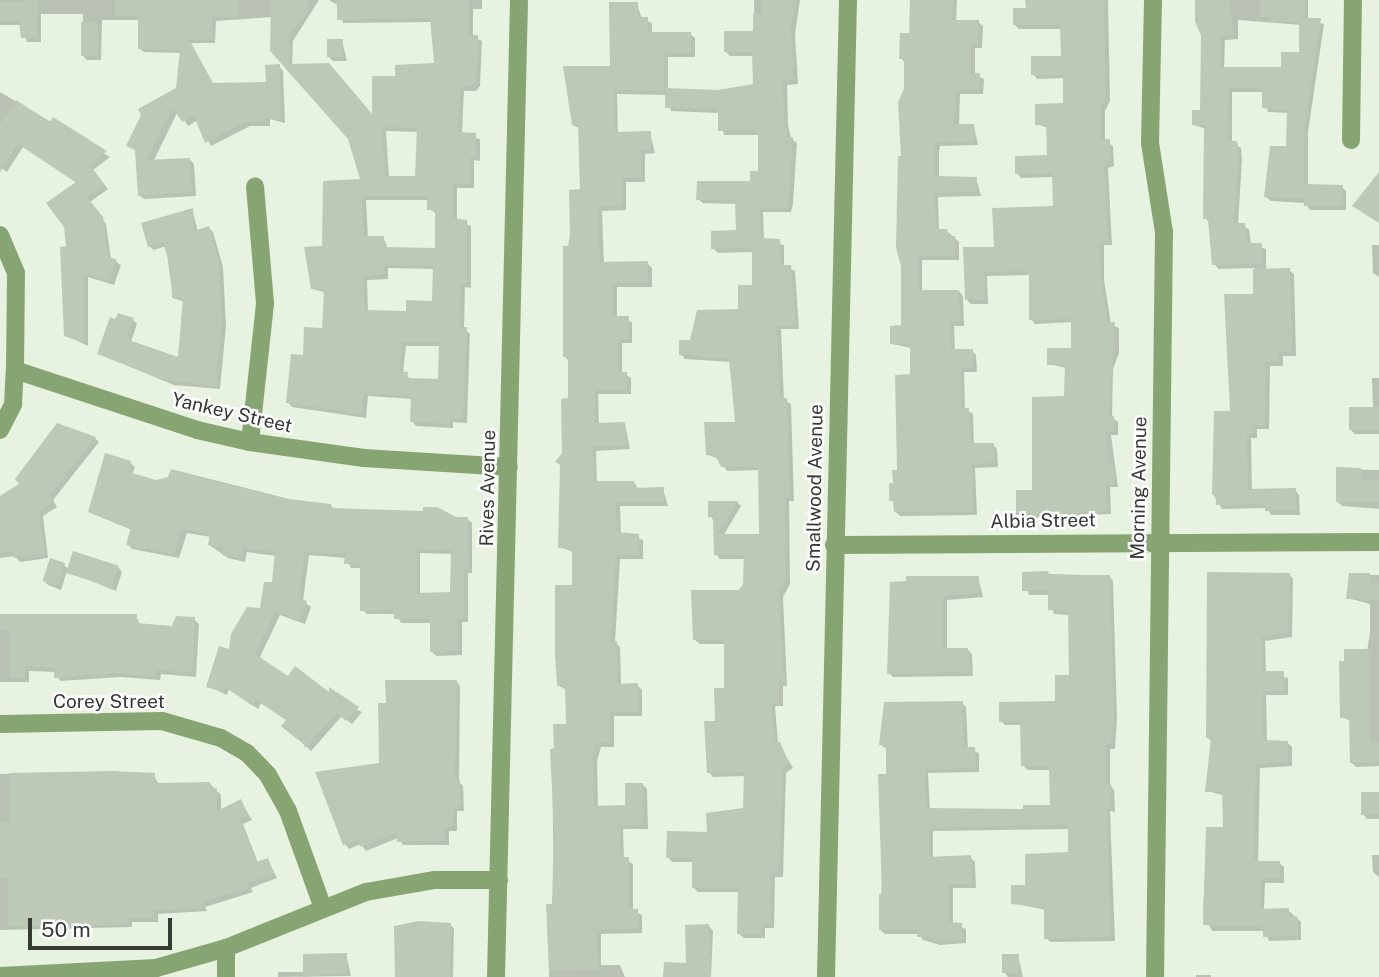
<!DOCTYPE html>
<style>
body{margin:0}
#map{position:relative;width:1379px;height:977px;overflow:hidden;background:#e7f2e0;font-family:"Public Sans",sans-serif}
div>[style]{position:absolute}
.shadow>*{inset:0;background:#0003;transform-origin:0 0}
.building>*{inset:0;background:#bdc8b6;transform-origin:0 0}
.minor>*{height:18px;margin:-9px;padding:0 9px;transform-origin:9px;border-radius:9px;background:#87a573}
span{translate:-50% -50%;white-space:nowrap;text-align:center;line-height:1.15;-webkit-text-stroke:5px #fff;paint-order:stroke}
.street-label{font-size:19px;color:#353a33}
.scale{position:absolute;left:28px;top:918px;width:144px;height:32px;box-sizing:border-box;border:4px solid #353a33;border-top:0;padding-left:9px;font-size:21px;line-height:24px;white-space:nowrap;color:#353a33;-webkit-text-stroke:5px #fff;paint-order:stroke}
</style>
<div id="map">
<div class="shadow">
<div style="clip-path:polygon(evenodd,0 0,319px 0,293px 41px,292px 66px,373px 118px,397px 78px,436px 65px,432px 22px,343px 23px,339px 6px,329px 0,482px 0,482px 9px,473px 9px,473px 37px,482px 41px,480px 86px,476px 91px,464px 91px,462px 134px,480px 139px,480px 161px,474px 160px,474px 188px,457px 188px,457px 220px,471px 226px,471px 288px,465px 287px,464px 329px,470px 334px,467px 423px,453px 422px,453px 428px,416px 426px,412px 421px,413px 399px,368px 396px,366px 418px,292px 407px,288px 402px,304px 357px,324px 330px,326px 293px,313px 289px,324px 247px,363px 181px,349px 138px,272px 50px,272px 17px,216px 21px,215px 43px,191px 43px,214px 85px,268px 83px,279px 66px,283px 71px,285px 123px,270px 119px,270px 126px,250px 126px,211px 146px,198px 120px,188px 126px,178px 111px,153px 162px,190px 160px,194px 164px,196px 196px,144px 199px,139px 195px,137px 152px,128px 145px,178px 89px,182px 53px,144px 52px,139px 48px,140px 20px,102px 20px,101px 60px,87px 60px,82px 55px,83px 14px,41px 14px,41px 42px,27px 42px,21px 25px,0 25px,0 0,386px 131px,419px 132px,417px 177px,389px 177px,386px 131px,0 0,366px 200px,429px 200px,429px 209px,437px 214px,437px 249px,388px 249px,383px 237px,368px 238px,366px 200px,0 0,388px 268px,435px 269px,434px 303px,407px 313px,368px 312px,367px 280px,388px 279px,388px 268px,0 0,406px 346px,441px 346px,440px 381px,412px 380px,403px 373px,406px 346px)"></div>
<div style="clip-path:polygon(754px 0,800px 0,795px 34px,798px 84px,787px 85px,788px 125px,791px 138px,797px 143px,793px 204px,791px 212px,763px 212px,764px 240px,784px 245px,784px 266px,795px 271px,799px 329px,781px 329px,784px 400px,791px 404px,794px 501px,789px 501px,790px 584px,783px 597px,787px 686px,783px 686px,783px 706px,775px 706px,778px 743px,793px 768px,786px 773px,783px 877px,775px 877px,774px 928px,765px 928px,765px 938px,744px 938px,739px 934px,739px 892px,698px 892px,693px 887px,694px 862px,672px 862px,668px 857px,744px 810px,745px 776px,713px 777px,709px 772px,726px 689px,726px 644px,700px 644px,695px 640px,745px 584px,746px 559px,720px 559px,716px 554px,715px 522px,710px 516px,709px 503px,737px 502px,741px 506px,723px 536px,760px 536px,760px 470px,727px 471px,719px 459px,708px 455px,737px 424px,731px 362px,685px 359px,681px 354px,692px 341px,740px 311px,754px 287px,753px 252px,718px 253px,713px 248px,738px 232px,737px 204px,703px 203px,698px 199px,752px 183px,760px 172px,759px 135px,724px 135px,719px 113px,671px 111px,667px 95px,617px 94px,618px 134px,650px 133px,655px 153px,645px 154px,645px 182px,626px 182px,626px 210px,602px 211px,604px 264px,647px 263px,652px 268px,652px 287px,617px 287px,617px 317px,632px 322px,632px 343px,622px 343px,622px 373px,631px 378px,631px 394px,598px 394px,599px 425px,625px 424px,630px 449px,596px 451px,597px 483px,634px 482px,638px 489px,663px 489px,668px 506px,620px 506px,621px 534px,643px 540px,643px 559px,620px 559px,615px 642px,620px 647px,621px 685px,637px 685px,642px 690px,642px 716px,614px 716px,614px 747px,601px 747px,597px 761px,598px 808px,627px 807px,642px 784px,647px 789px,648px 829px,623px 829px,624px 859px,633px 864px,633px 911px,642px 915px,642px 933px,601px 934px,601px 965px,620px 965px,625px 977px,549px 977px,548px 906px,554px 906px,552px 750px,568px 726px,567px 690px,559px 686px,574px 587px,573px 552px,560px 547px,569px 400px,569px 361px,564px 356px,569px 248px,582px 190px,580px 129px,573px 125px,612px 68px,637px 4px,642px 19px,652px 23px,652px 34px,690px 34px,695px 38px,695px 57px,668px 57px,668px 90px,718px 92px,754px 85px,754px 56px,730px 56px,726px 52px,755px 33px)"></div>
<div style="clip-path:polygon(911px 0,957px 0,956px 22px,978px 22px,983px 26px,982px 48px,975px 48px,975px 75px,984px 79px,983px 94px,960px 94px,959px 126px,974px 126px,978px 145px,940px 146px,939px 152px,939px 178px,976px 178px,981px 196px,938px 197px,939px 231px,947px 231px,959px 242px,959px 260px,922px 260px,922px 292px,959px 291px,963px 296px,964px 326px,954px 326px,955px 351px,972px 351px,976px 355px,977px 372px,964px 372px,965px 409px,973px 414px,974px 445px,993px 445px,997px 449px,998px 467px,975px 468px,977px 515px,900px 516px,895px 511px,895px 485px,912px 376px,911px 348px,892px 344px,903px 327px,905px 63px,901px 58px,911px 35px)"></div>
<div style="clip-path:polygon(1027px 0,1108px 0,1110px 101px,1105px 111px,1105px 141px,1113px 146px,1114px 166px,1108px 168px,1112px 245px,1104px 245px,1104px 280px,1111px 324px,1119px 328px,1119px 353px,1113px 369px,1112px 417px,1118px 422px,1118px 435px,1111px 435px,1118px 487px,1110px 487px,1111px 514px,1022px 518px,1018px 514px,1034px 491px,1066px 398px,1066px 368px,1049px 364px,1073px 349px,1072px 322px,1035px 324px,1031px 319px,1030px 275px,987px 276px,988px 304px,971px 304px,967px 300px,995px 249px,1055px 208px,1054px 177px,1021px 178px,1017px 173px,1049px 157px,1048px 128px,1037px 124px,1065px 105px,1065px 78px,1037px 79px,1033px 74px,1063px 57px,1062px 29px,1019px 29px,1015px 25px,1028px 10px)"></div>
<div style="clip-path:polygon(evenodd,1197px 0,1308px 0,1308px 20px,1324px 24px,1308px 132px,1308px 186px,1342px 187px,1346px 191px,1346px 210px,1310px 210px,1305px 203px,1271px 201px,1266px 197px,1288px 148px,1288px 113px,1268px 112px,1264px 92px,1232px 92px,1232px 143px,1241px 148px,1242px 159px,1238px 225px,1249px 229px,1251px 245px,1266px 249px,1266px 270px,1289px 270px,1294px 274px,1296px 356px,1283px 356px,1283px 366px,1270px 366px,1269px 429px,1257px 429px,1257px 438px,1251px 438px,1252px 491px,1295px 490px,1299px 495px,1300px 515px,1271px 515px,1267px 508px,1222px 509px,1213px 494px,1255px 296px,1255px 268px,1219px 269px,1214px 264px,1210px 223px,1205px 218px,1206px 129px,1194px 125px,1202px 111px,1202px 36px,1197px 0,1238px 20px,1301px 25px,1301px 54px,1283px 69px,1224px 68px,1225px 40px,1238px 39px,1238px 20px)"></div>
<div style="clip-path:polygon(342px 41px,347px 61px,333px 61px,328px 56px)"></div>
<div style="clip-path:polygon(0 92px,110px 157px,93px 170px,108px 189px,90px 202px,106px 224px,111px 259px,121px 265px,114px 285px,88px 277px,88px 346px,65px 335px,68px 248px,77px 183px,23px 147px,7px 172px,0 167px)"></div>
<div style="clip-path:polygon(192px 210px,198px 231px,209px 228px,213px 232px,223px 267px,226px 326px,220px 389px,174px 385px,99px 354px,133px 320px,137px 324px,131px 342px,180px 360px,185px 302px,173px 298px,166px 246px,154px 250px,149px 246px)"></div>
<div style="clip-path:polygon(1372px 245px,1379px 245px,1379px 277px,1373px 273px)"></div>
<div style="clip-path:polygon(1372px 378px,1379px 378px,1379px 434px,1355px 434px,1350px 429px,1373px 409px)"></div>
<div style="clip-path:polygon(95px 438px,99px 442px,53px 500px,57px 507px,43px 516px,48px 558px,20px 562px,15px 556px,0 558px,0 498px)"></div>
<div style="clip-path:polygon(evenodd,107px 455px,130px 463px,135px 467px,132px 475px,156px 482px,331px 506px,335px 510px,467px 519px,472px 523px,472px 573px,468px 573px,468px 622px,462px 622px,462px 655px,436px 656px,432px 652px,432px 623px,401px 623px,396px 614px,367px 614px,362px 610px,362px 568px,351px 568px,346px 558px,309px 555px,303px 601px,311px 607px,305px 624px,280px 615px,259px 659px,289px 679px,362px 712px,352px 724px,342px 716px,311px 751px,288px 730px,288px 721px,261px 703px,258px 709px,229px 689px,227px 695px,208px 686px,261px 609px,273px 583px,276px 556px,247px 552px,245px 562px,228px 558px,209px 545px,211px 537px,187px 533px,179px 558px,132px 549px,128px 544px,132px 530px,91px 513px,107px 455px,420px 553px,453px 554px,452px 594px,420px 594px,420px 553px)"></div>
<div style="clip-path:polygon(1338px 469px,1379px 470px,1379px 509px,1342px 506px,1338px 502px)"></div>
<div style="clip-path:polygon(64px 565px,69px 570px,118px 567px,122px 572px,116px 591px,67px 571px,61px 590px,48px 585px,44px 581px)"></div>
<div style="clip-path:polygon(1024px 573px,1109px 576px,1113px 581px,1117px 718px,1115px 749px,1110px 749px,1110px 785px,1114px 790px,1115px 812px,1110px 811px,1115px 941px,1051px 942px,1046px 938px,1046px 910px,1013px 903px,1070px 854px,1070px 829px,933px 831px,933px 858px,970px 857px,975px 862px,976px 888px,953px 888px,953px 924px,966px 929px,966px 943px,940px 945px,923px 940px,919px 934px,885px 934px,880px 930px,887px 749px,881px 745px,962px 703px,966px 707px,968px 749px,979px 753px,979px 772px,928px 773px,930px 810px,1025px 811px,1051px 806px,1051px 770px,1028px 770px,1023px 765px,1022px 725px,1005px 725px,1001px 721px,1057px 703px,1071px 677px,1070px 615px,1054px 614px,1049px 595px,1029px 595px)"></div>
<div style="clip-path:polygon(1289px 574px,1293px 579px,1292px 637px,1265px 641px,1266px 673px,1288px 678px,1288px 695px,1266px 695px,1267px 742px,1287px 742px,1292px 747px,1292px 766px,1260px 768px,1258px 863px,1279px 863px,1284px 867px,1284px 883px,1265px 883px,1264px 910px,1288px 910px,1301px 922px,1301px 940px,1269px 941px,1265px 931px,1212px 931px,1203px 913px,1207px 829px,1225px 829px,1223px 795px,1207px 791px,1212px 742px,1208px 738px)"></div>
<div style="clip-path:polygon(1351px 575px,1379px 575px,1379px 766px,1356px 767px,1351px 762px,1351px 721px,1342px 717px,1346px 662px,1367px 651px,1370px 633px,1370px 604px,1348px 598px)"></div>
<div style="clip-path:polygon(978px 577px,983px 597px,947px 600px,947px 650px,967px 649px,972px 654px,973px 676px,893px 677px,889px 673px,892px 584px)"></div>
<div style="clip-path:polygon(0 615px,136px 616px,140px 625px,173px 628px,194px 619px,199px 624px,196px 677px,161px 674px,160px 680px,121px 677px,60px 681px,56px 672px,29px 671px,29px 682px,0 682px)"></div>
<div style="clip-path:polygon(456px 681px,460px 686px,459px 782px,463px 786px,464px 811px,457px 811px,457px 831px,449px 831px,449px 845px,403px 845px,398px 838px,366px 851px,361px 844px,349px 849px,345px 844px,380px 765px,387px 705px)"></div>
<div style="clip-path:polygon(112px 773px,154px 775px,159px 785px,210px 784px,221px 795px,221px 811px,241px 802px,252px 820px,243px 824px,258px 863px,268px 860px,277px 878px,251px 888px,253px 892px,205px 907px,207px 911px,158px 914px,158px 922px,132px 922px,132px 927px,0 930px,0 774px)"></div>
<div style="clip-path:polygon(1379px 793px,1379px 819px,1367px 819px,1363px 814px)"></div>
<div style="clip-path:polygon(1372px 855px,1379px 855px,1379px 877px,1373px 872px)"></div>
<div style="clip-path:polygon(450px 924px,454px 929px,453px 977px,397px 977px)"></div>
<div style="clip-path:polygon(709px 926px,713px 931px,711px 977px,664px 977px,688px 967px)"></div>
<div style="clip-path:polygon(346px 955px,351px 976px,278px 977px,278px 972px,305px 972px)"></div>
<div style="clip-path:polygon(1018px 955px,1023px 977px,1008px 977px,1004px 972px)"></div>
<div style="left:1196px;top:975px;width:15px;height:2px"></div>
</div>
<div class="building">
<div style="clip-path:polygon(38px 0,37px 38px,21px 38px,19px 21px,0 21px,0 2px)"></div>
<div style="clip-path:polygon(115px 0,238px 0,238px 17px,212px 17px,212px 40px,188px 40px,213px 83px,266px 82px,265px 65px,280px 64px,281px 119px,267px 119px,266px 111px,266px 122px,245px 122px,205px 143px,194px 116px,182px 122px,173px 107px,147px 160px,190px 158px,192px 192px,138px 196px,135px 150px,126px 146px,141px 115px,138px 109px,176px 88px,180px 50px,138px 49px,138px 16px,115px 16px)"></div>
<div style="clip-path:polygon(evenodd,271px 0,308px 0,308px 12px,289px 36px,289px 64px,329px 63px,372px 114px,372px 76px,395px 76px,395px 65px,434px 63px,430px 18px,337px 20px,337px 0,469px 0,469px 35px,478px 35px,478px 57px,476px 81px,471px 87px,460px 87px,458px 132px,476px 133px,476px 157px,470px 157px,470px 184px,453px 184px,453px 218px,467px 220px,467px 284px,461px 284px,460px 327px,467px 327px,463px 419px,450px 419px,449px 424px,410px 422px,411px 396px,364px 393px,362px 414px,286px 403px,291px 354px,303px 355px,304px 327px,322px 328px,324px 289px,311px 289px,304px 247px,322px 246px,323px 181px,360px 179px,348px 139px,270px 51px,271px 0,382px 127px,417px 128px,415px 176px,385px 176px,382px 127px,271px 0,362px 196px,427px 196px,427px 210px,435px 210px,435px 248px,384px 247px,384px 236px,364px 236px,362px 196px,271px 0,384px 265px,433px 266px,432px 301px,406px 300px,406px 311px,365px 310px,363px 276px,384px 275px,384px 265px,271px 0,402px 342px,439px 342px,438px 379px,407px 378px,408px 372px,399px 371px,402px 342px)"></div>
<div style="clip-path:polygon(761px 0,796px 0,791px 28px,794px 81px,783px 81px,784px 119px,788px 137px,793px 137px,789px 198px,787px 208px,760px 209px,761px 238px,780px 239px,781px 265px,791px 265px,796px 325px,777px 326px,780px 398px,787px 398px,790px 497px,785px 497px,786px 579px,779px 592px,784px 682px,779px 682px,779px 703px,771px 703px,775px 742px,780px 742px,789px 763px,783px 768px,779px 873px,771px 873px,771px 924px,762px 925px,761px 935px,737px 934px,738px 889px,692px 888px,692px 858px,666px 858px,667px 831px,707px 832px,706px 813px,743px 808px,744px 772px,707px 773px,704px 721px,715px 721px,714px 688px,724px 688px,724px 640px,693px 640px,691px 590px,739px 590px,743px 584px,744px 555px,714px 555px,713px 517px,708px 517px,708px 501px,738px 501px,717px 534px,759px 534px,758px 467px,721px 467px,715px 455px,706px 455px,704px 422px,735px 422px,729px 359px,679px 355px,679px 340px,690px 340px,697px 310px,738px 309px,738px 285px,752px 285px,752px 248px,711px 249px,711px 231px,736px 230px,735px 200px,696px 200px,697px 181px,750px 181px,750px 171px,758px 171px,758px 134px,752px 130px,718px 131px,718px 109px,665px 108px,665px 88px,718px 90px,753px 84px,752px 52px,724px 52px,724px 31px,753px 31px,753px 14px,761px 14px)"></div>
<div style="clip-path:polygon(910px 0,953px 0,952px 20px,979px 20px,978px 44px,971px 44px,971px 73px,980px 73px,979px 90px,956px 90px,955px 124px,974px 124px,975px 141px,936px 142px,935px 147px,935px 176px,977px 177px,977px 192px,935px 193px,936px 229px,947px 229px,948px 236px,955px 236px,955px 256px,918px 256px,919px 290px,959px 290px,960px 322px,950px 322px,951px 349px,973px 349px,973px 368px,961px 368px,961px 408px,969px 408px,970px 443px,994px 443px,994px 463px,972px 464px,973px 512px,894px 512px,893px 501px,889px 501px,889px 483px,893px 483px,892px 470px,897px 470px,895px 375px,910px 374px,910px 344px,890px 344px,890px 326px,901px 325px,901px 266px,896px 248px,898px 156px,901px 156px,898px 102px,904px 89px,904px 59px,899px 59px,900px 33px,909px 33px)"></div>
<div style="clip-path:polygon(1025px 0,1104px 0,1106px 96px,1101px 106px,1101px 139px,1110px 139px,1110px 162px,1104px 164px,1108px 241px,1100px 242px,1101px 275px,1107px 322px,1115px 322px,1109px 416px,1114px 416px,1114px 431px,1107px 432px,1108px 464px,1114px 464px,1115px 484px,1106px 484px,1107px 511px,1093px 513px,1016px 515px,1016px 490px,1032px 490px,1032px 397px,1064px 396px,1065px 365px,1047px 365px,1047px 348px,1071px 348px,1071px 319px,1029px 320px,1029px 271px,984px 272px,985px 300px,965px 300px,963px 247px,994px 247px,992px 208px,1053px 206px,1052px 173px,1015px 174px,1015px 156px,1047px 155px,1046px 125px,1035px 125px,1035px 104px,1063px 103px,1063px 75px,1031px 75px,1031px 56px,1061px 56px,1060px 25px,1013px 25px,1013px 8px,1026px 8px)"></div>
<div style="clip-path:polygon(1195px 0,1229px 0,1234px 35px,1221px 36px,1221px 67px,1281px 67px,1281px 52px,1299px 52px,1299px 22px,1271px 22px,1271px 17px,1260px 17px,1260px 0,1305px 0,1305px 18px,1321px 18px,1305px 126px,1304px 184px,1343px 185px,1343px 206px,1304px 206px,1304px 199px,1264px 197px,1270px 146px,1286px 146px,1287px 110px,1262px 108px,1262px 88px,1229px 88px,1228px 141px,1237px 141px,1239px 153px,1234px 223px,1245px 223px,1248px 243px,1262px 243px,1262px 264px,1212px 265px,1208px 219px,1203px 219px,1204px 126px,1192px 125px,1192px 110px,1200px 110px,1201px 36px,1195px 21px)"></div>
<div style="clip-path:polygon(609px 2px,638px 2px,638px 17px,648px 17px,648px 32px,691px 32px,691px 53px,665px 53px,664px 91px,614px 90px,615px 132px,651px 131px,651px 150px,641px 150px,641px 178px,622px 178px,622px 207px,598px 207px,600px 262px,648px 261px,648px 283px,613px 283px,613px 316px,629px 316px,629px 339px,618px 339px,618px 372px,627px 372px,627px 390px,595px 390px,595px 423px,625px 422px,626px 445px,593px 447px,594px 481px,634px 481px,634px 488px,664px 487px,664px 502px,616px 503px,617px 532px,639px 534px,639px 555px,616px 555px,611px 641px,617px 641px,617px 684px,638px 683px,638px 712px,610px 712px,610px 743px,596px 743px,593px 756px,594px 806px,625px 805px,625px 783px,643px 783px,644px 825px,620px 826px,620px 857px,629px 857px,629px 909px,638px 909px,638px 929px,597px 930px,598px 970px,549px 971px,546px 904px,552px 904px,554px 829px,550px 749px,554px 749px,553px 724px,566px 724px,565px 686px,557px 686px,555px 656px,555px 585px,572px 585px,572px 548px,558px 548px,560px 465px,555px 462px,562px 453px,561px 399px,568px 398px,568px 357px,563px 357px,563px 246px,568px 246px,570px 235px,569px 190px,580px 189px,578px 125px,572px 125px,563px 66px,610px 66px)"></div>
<div style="left:81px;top:22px;width:17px;height:34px"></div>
<div style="left:327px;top:39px;width:16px;height:18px"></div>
<div style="clip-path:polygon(16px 100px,50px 122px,53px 117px,107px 151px,90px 165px,104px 184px,87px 197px,103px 217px,107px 256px,117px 260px,109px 282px,84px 273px,84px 343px,64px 336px,60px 247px,66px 246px,64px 227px,46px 203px,76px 182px,18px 144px,0 172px,0 124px)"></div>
<div style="clip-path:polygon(1379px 172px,1379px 223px,1352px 206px)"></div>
<div style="clip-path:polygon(193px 208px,194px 231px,209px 226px,219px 261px,222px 320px,216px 386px,168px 381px,97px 354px,110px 317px,115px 319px,118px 313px,134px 318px,126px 339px,178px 357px,183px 298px,172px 298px,171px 269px,163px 242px,148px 247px,141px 223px)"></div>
<div style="clip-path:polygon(1290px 268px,1292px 352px,1279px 352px,1279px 362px,1266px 362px,1265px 425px,1253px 425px,1253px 434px,1247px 435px,1248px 489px,1296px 488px,1296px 511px,1265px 511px,1265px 504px,1216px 505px,1216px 495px,1212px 495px,1214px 411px,1230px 411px,1224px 294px,1253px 294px,1253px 269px)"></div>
<div style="left:1349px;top:407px;width:30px;height:23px"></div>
<div style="clip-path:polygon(57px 423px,96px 437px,50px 495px,54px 501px,39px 512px,45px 554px,14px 558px,13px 551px,0 553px,0 496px,19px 484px,15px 479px)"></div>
<div style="clip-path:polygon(evenodd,105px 453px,131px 461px,128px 472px,156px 480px,168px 477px,171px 469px,289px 499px,331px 504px,331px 508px,423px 511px,423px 507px,437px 507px,456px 517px,468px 517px,469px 569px,464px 569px,465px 618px,458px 619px,458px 651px,430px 652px,430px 619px,394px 619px,394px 610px,360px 611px,360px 565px,344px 564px,345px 554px,305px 552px,299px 598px,307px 601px,300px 621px,275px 612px,255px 654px,288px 676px,295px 666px,329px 692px,329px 687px,359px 707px,346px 721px,337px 713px,305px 748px,301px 736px,298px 740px,281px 726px,286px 720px,256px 700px,253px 706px,225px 687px,223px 692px,206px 687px,219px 646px,229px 649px,231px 634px,247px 607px,260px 608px,264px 582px,272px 582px,275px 552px,243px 548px,241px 558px,222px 555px,223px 548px,208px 545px,210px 534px,182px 529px,174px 555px,126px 545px,131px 528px,88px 512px,105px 453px,417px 549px,451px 550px,450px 592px,417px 593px,417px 549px)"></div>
<div style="clip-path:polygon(1336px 467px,1361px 468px,1361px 480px,1379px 480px,1379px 503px,1336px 502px)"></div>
<div style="left:73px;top:551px;width:48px;height:23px;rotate:18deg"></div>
<div style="left:50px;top:558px;width:16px;height:24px;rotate:18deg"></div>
<div style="clip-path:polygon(1048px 571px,1049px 575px,1110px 575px,1114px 713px,1111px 745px,1106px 745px,1106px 784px,1111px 784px,1111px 808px,1107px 808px,1111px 937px,1044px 939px,1044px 907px,1011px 904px,1011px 885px,1025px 885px,1025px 854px,1068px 852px,1068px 825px,929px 828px,929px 857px,971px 855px,972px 884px,949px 884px,949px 922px,962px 923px,962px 940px,934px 941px,934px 937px,917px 937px,917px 930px,879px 930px,879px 894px,882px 894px,878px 774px,886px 774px,886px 745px,879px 745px,884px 702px,963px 701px,964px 747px,975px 747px,976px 768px,925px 770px,926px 808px,1023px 809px,1023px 805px,1050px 805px,1049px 767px,1021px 766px,1020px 721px,999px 722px,999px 702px,1055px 701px,1055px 675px,1069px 675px,1068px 611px,1048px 610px,1048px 591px,1022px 591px,1022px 572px)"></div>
<div style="clip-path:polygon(1207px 572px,1290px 573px,1288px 633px,1262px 637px,1262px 671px,1284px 671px,1284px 691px,1263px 691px,1263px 740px,1288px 741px,1288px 762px,1256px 764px,1254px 861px,1280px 861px,1280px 879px,1261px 879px,1261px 909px,1289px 908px,1289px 916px,1297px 916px,1298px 936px,1263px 937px,1263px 927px,1203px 925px,1206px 827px,1223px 827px,1222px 791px,1205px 792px,1211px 738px,1206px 738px)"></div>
<div style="clip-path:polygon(1349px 573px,1370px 573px,1371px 584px,1379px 583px,1379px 600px,1346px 599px)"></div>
<div style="clip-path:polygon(906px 576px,979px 576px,979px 593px,943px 596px,943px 648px,968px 648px,970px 672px,887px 674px,890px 582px,906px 581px)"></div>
<div style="clip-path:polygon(0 614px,137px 614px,137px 623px,172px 626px,176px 616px,195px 617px,192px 673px,157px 670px,156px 677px,116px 673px,54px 678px,54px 668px,25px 667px,25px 678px,10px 678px,10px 630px,0 630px)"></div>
<div style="clip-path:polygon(1344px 649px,1369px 649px,1370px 743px,1379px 742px,1379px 762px,1350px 763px,1349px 717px,1340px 718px,1339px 661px,1344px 661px)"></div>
<div style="clip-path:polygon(385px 680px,457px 680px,455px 780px,460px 780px,460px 807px,454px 808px,453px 827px,445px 827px,445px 841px,397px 842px,397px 833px,360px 847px,358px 840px,343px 845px,315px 772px,379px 763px,378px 703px,386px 703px)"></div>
<div style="clip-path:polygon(112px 771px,155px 773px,155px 783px,210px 782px,210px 788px,217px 788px,217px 811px,241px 799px,248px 815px,240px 819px,256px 862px,268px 858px,274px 874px,248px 883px,250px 888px,202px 902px,204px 908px,154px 910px,154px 919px,128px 918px,128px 924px,86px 927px,8px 927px,8px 879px,0 879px,0 822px,9px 822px,9px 773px)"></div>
<div style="left:1361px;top:792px;width:18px;height:23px"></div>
<div style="clip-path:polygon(419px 921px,451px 923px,450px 977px,395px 977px,394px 926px)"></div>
<div style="clip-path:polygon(709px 924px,711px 977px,663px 977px,664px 962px,686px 963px,685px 925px)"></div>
<div style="clip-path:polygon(347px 953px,347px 973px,303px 977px,303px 954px)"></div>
<div style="left:1002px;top:954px;width:17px;height:19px"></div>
</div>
<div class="minor">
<div style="left:1153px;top:0;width:143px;rotate:91.2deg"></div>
<div style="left:1150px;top:143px;width:90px;rotate:81.1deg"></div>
<div style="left:1164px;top:232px;width:745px;rotate:90.69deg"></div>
<div style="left:1351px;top:140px;width:140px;rotate:-89.2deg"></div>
<div style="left:0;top:235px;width:41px;rotate:67.2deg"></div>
<div style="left:16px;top:273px;width:97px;rotate:90.6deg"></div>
<div style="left:0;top:430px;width:29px;rotate:-63deg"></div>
<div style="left:13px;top:404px;width:34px;rotate:-87deg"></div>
<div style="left:15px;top:370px;width:192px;rotate:18.2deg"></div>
<div style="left:197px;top:430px;width:54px;rotate:12.8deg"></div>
<div style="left:250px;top:442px;width:115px;rotate:8deg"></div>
<div style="left:364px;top:458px;width:145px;rotate:3.6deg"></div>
<div style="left:250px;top:442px;width:140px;rotate:-83.8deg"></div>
<div style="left:265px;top:303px;width:117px;rotate:-94.9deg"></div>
<div style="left:834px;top:545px;width:545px;rotate:-0.32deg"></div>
<div style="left:0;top:724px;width:162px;rotate:-1.1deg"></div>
<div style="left:162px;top:721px;width:61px;rotate:16.1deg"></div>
<div style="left:221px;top:738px;width:30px;rotate:30deg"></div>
<div style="left:247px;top:753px;width:30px;rotate:46deg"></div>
<div style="left:268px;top:775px;width:41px;rotate:60.9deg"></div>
<div style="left:288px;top:811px;width:103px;rotate:70.2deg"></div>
<div style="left:0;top:976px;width:156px;rotate:-2.9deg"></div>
<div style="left:156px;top:968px;width:73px;rotate:-15.9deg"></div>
<div style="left:226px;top:948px;width:151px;rotate:-21.8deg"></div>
<div style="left:366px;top:892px;width:70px;rotate:-9.9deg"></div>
<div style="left:435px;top:880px;width:64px"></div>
<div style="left:226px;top:977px;width:29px;rotate:-90deg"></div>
<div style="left:496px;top:977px;width:977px;rotate:-88.65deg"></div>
<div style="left:826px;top:977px;width:977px;rotate:-88.71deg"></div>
</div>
<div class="street-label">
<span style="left:232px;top:413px;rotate:13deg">Yankey Street</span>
<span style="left:488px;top:488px;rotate:-89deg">Rives Avenue</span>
<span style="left:815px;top:488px;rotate:-89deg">Smallwood Avenue</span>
<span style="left:1139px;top:488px;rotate:-89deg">Morning Avenue</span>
<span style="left:1043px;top:521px;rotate:-1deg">Albia Street</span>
<span style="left:109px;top:702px">Corey Street</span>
</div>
<div class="scale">50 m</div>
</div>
